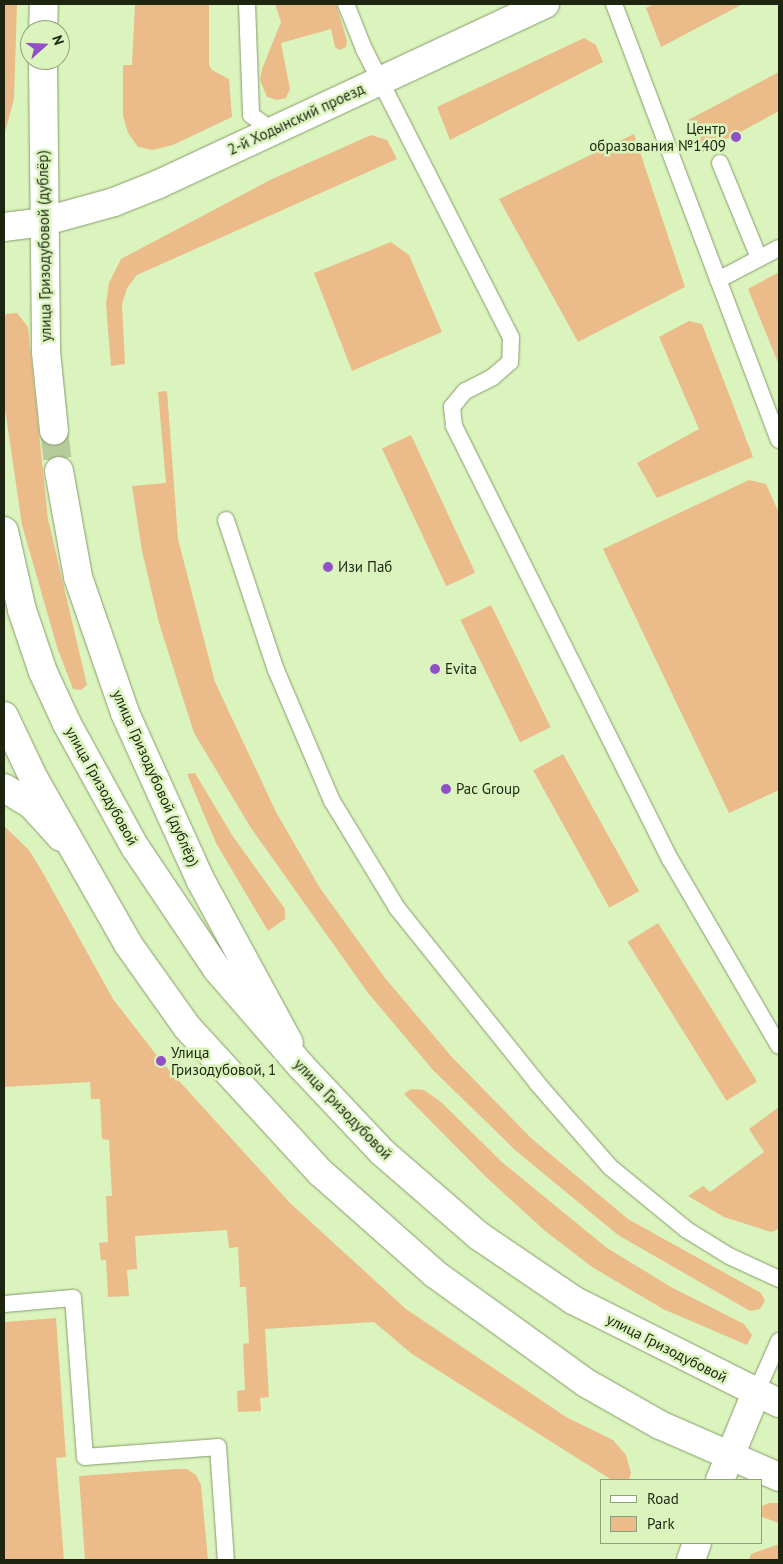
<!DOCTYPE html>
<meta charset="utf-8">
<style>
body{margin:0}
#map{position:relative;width:783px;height:1564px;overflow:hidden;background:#dbf4be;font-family:"PT Sans",sans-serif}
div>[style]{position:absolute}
.green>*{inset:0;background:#ebbc8a;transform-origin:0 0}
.minor-tunnel>*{height:28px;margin-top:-14px;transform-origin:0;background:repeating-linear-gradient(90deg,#b5cb9b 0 28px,transparent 0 42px)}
.roads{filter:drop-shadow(0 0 1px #869c6a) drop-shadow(0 0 1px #869c6a)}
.service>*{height:16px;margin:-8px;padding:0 8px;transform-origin:8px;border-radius:8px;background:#fff}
.minor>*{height:28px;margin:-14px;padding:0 14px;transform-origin:14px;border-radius:14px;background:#fff}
.tertiary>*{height:28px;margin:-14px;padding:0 14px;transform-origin:14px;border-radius:14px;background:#fff}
.dots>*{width:14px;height:14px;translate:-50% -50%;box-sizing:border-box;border:2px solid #dbf4be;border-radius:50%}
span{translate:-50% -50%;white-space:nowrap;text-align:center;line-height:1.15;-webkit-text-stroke:5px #dbf4be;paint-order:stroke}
.street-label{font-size:15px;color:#1d2511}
.poi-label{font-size:15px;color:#1d2511}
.right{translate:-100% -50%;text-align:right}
.left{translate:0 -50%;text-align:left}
.frame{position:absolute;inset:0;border:5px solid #1d2511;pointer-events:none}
.legend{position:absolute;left:600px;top:1479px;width:162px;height:65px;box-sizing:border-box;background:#dbf4be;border:1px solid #8fa179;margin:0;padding:6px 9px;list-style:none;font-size:15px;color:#1d2511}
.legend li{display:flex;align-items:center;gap:10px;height:25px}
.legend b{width:25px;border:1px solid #8fa179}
.north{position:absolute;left:20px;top:20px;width:50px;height:50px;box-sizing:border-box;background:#dbf4be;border:1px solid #8fa179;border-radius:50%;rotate:70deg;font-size:14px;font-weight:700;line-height:20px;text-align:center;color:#1d2511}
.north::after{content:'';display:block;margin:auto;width:18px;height:22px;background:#9250c5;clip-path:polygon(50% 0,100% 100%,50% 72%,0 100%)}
</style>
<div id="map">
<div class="green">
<div style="clip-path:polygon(4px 4px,17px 4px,14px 99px,4px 136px)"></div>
<div style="clip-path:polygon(135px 4px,209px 4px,209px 65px,212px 70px,229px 79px,232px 117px,173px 145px,153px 150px,138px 147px,128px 133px,123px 116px,123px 65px,132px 65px)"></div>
<div style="clip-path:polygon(275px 4px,336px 4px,347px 41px,346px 47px,340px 50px,335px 47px,331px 29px,281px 43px,290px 89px,286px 98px,277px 100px,267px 97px,260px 80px,262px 69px,281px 22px)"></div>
<div style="clip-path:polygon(654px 4px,743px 4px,661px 47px,646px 8px)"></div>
<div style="clip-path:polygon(584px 38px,596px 45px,603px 62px,450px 140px,437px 107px)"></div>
<div style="clip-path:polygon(779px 72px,779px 111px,702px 153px,688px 120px)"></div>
<div style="clip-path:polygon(634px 134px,685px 287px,578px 342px,499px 199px)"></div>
<div style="clip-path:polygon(371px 135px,387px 140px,397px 159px,137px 275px,127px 288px,122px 304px,125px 364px,111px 366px,106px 304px,109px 283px,121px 259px,270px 180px)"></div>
<div style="clip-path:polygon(391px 242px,409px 255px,442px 332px,352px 371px,314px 273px)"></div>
<div style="clip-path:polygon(779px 272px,779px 365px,748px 289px)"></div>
<div style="clip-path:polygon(17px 313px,28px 327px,48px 519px,87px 685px,81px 690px,73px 689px,57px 647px,22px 525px,4px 402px,4px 319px,6px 314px)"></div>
<div style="clip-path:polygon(689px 321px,702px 324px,753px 457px,657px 498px,637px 463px,699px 429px,659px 337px)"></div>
<div style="clip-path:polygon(167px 391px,178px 539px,215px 682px,276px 812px,320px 888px,385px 978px,451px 1056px,531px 1138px,628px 1219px,761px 1293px,765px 1301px,760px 1309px,750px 1311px,618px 1235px,515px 1150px,433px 1070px,368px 993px,251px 828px,194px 733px,159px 623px,142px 551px,132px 486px,166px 483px,158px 392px)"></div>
<div style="left:411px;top:435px;width:152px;height:32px;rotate:65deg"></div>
<div style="clip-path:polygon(749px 480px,766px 484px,779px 513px,779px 790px,729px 813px,603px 549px)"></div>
<div style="left:491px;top:605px;width:136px;height:34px;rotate:64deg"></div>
<div style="left:563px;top:754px;width:157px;height:34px;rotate:61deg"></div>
<div style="clip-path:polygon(195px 773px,232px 835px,285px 909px,285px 919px,268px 931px,216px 843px,187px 774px)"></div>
<div style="clip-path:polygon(4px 826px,29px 850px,43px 873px,113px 999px,161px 1061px,290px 1203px,406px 1309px,566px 1417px,613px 1440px,626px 1455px,631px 1473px,629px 1480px,612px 1480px,412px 1354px,374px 1322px,265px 1329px,269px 1397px,260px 1398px,261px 1411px,238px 1412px,237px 1391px,245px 1390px,243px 1344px,249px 1343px,246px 1287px,240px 1287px,238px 1247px,229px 1248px,227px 1230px,135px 1236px,137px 1269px,127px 1270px,129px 1296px,108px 1297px,106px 1260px,101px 1260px,99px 1243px,108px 1242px,106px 1196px,112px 1196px,109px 1140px,102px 1139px,100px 1099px,91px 1099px,90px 1082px,4px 1087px)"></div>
<div style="left:658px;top:923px;width:187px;height:36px;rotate:58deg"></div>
<div style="clip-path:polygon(411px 1089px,424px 1090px,441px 1102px,503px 1163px,607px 1248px,671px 1287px,744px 1324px,752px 1335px,747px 1345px,663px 1309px,592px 1267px,544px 1230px,486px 1177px,404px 1094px)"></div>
<div style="clip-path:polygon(779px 1107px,779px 1229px,771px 1232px,724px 1217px,688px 1196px,703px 1186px,710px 1192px,764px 1152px,749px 1129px)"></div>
<div style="clip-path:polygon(56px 1318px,66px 1457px,56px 1458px,64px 1560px,4px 1560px,4px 1322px)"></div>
<div style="clip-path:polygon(176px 1469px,187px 1469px,196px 1475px,201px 1485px,208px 1560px,85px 1560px,79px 1476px)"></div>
<div style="clip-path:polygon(769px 1503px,779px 1503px,779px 1523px,762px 1517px,762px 1506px)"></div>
<div style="clip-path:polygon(779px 1544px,779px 1560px,749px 1560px,751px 1554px)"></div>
</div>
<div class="minor-tunnel">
<div style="left:54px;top:431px;width:40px;rotate:82.9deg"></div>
</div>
<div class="roads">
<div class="service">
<div style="left:247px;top:4px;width:111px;rotate:87.9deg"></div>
<div style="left:251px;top:115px;width:27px;rotate:36deg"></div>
<div style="left:346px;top:4px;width:48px;rotate:68.2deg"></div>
<div style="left:364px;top:49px;width:324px;rotate:63deg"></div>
<div style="left:511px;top:338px;width:24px;rotate:92deg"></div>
<div style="left:510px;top:362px;width:23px;rotate:139deg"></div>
<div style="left:493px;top:377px;width:31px;rotate:153deg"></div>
<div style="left:465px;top:391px;width:21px;rotate:129deg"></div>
<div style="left:452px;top:407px;width:19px;rotate:84deg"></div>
<div style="left:454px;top:426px;width:484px;rotate:63.5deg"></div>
<div style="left:670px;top:859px;width:216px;rotate:59.8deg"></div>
<div style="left:614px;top:4px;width:466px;rotate:69.3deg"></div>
<div style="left:720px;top:163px;width:103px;rotate:67.7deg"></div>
<div style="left:718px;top:280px;width:69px;rotate:-27.7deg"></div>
<div style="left:226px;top:520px;width:158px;rotate:71.6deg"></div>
<div style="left:276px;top:670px;width:142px;rotate:66.9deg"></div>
<div style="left:332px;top:801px;width:125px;rotate:58.7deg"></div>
<div style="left:397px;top:908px;width:224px;rotate:51.3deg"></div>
<div style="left:537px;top:1083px;width:111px;rotate:49deg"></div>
<div style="left:610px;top:1167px;width:99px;rotate:39.3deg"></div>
<div style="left:687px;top:1230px;width:49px;rotate:31.8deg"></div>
<div style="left:729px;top:1256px;width:55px;rotate:24.7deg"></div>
<div style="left:4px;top:1304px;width:69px;rotate:-5deg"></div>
<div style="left:73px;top:1298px;width:159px;rotate:85.7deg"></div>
<div style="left:85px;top:1457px;width:133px;rotate:-4.3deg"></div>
<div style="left:218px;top:1447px;width:113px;rotate:86deg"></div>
<div style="left:756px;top:1393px;width:57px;rotate:-66.1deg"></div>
</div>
<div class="minor">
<div style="left:43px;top:30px;width:26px;rotate:-88deg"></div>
<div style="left:43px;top:60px;width:292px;rotate:89.4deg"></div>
<div style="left:46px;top:352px;width:79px;rotate:84.2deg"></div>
<div style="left:42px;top:222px;width:75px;rotate:-15.5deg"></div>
<div style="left:114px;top:202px;width:48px;rotate:-21.8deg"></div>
<div style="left:159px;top:184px;width:426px;rotate:-25deg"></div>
<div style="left:59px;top:471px;width:108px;rotate:79.8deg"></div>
<div style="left:78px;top:577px;width:144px;rotate:70.9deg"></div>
<div style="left:125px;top:713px;width:184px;rotate:65.7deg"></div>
<div style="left:201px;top:881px;width:184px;rotate:61.5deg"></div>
<div style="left:4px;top:788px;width:33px;rotate:31deg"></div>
<div style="left:32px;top:805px;width:43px;rotate:47.8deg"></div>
</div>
<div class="tertiary">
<div style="left:4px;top:227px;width:38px;rotate:-7deg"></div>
<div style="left:4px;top:531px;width:81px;rotate:77.2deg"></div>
<div style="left:22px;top:610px;width:65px;rotate:71.3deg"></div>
<div style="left:43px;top:672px;width:57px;rotate:65.2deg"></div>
<div style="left:67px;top:724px;width:141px;rotate:61.1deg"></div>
<div style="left:135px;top:847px;width:147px;rotate:56.1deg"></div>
<div style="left:217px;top:969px;width:128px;rotate:49.1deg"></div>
<div style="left:301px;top:1066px;width:118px;rotate:46.7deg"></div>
<div style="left:382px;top:1152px;width:128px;rotate:40.9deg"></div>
<div style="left:479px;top:1236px;width:114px;rotate:34.2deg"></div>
<div style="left:573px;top:1300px;width:230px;rotate:26.6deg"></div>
<div style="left:4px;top:716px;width:70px;rotate:64.5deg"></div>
<div style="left:34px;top:779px;width:190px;rotate:60.3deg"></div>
<div style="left:128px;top:944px;width:102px;rotate:54.6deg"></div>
<div style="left:187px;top:1027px;width:198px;rotate:47.5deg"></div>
<div style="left:321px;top:1173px;width:152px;rotate:41.5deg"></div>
<div style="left:435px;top:1274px;width:186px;rotate:35.8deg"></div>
<div style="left:586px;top:1383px;width:85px;rotate:29.6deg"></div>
<div style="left:660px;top:1425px;width:130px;rotate:23.6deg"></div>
<div style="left:720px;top:1480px;width:94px;rotate:-67.5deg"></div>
<div style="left:691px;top:1560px;width:18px;rotate:-71deg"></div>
</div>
</div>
<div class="dots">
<div style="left:736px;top:137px;background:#9250c5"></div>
<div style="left:328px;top:567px;background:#9250c5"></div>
<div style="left:435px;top:669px;background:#9250c5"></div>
<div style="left:446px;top:789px;background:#9250c5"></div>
<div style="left:161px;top:1061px;background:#9250c5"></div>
</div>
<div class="street-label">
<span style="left:296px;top:119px;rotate:-25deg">2-й Ходынский проезд</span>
<span style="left:44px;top:246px;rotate:-91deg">улица Гризодубовой (дублёр)</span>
<span style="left:156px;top:778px;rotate:66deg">улица Гризодубовой (дублёр)</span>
<span style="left:102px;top:786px;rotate:61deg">улица Гризодубовой</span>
<span style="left:343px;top:1109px;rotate:46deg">улица Гризодубовой</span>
<span style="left:667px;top:1348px;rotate:27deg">улица Гризодубовой</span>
</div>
<div class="poi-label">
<span class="right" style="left:726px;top:137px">Центр<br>образования №1409</span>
<span class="left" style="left:338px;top:567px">Изи Паб</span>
<span class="left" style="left:445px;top:669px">Evita</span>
<span class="left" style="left:456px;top:789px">Pac Group</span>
<span class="left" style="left:171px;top:1061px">Улица<br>Гризодубовой, 1</span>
</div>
<div class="frame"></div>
<ul class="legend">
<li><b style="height:6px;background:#fff"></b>Road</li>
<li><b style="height:14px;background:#ebbc8a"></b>Park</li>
</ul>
<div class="north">N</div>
</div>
